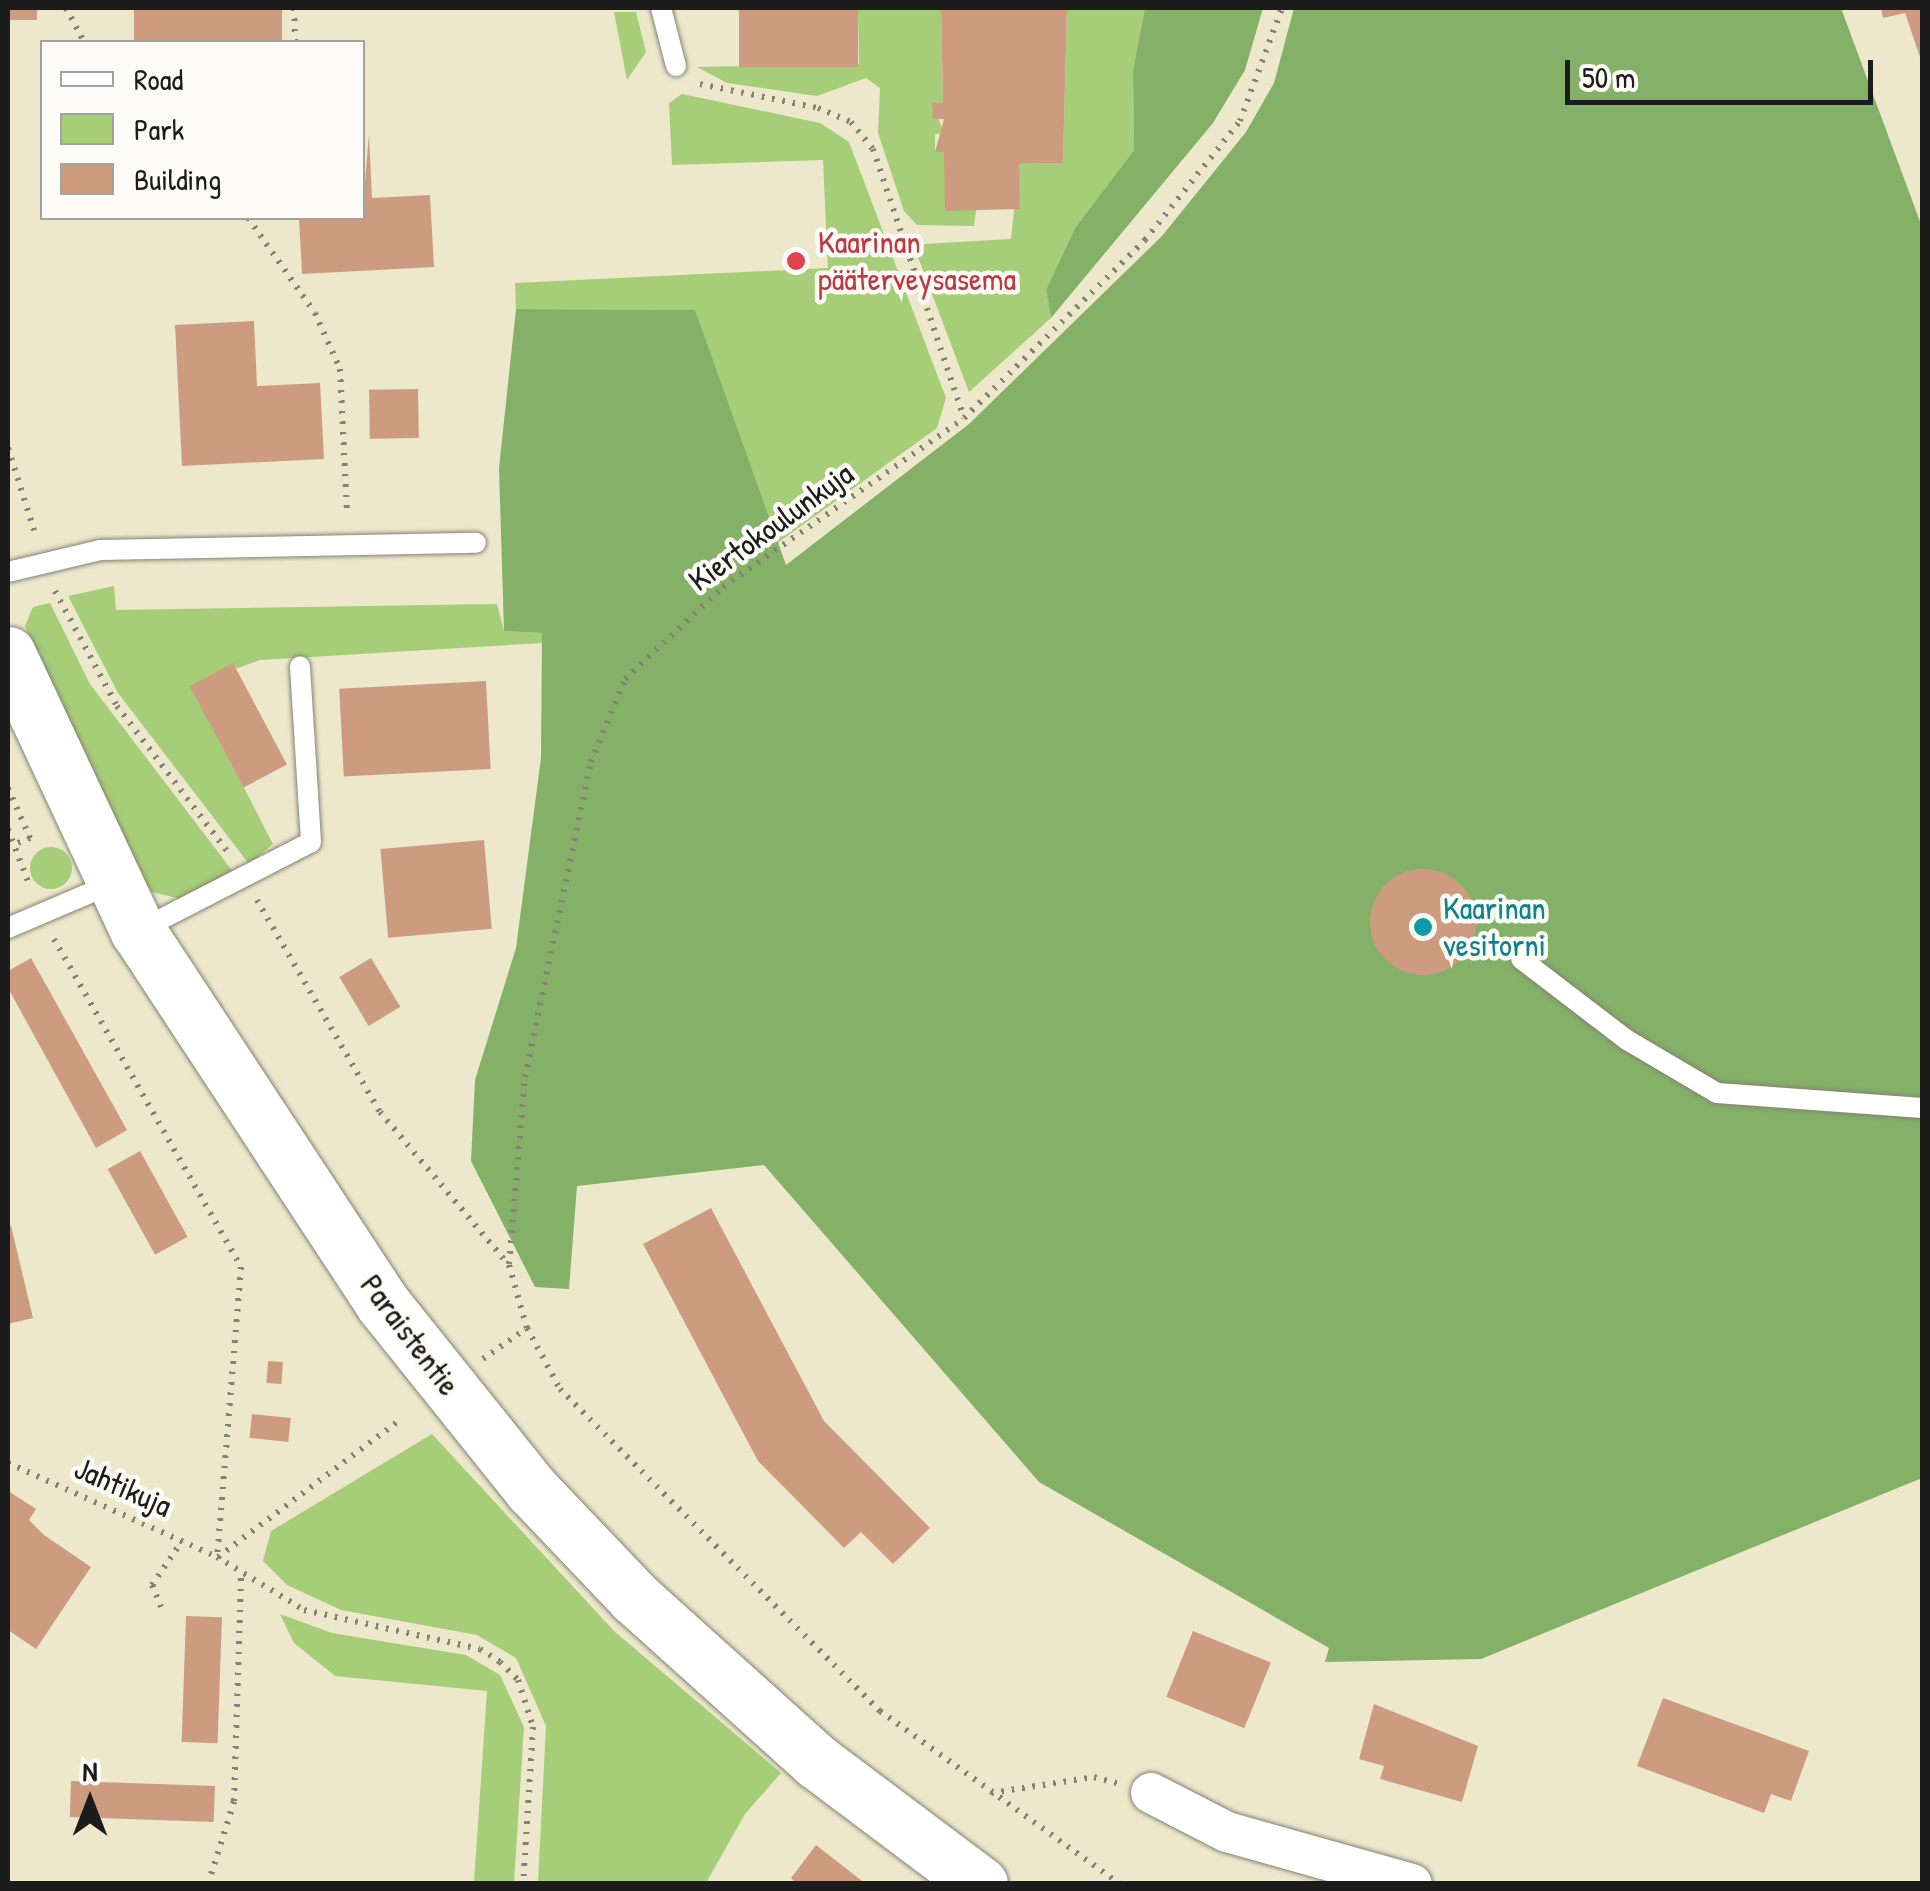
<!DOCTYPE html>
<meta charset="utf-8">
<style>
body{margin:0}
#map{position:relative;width:1930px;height:1891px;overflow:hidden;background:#ede8cc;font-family:"Patrick Hand",sans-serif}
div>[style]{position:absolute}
.green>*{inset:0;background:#a6cd77}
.round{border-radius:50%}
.forest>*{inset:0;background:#84b068}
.building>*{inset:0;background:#cd9c80;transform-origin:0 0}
.path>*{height:6px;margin-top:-3px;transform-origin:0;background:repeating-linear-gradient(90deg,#848274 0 2.5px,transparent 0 10.5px)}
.roads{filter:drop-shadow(0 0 2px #848274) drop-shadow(0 0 2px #848274)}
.service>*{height:20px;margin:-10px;padding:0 10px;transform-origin:10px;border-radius:10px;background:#fff}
.minor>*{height:40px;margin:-20px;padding:0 20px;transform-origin:20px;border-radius:20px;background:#fff}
.secondary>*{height:55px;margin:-27.5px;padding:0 27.5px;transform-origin:27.5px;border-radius:27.5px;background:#fff}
.dots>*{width:28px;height:28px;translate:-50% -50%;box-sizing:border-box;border:5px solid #fdfcf7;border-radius:50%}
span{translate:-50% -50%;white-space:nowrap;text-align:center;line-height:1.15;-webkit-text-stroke:9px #fdfcf7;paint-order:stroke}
.health-label{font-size:32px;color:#be3a42}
.left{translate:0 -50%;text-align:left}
.street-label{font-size:32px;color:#1c1c1c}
.culture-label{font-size:32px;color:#0d838f}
.frame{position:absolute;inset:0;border:10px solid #1c1c1c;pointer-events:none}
.legend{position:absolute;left:40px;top:40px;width:325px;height:180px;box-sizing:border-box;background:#fdfcf7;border:2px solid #a3a29f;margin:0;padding:12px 18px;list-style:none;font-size:30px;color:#1c1c1c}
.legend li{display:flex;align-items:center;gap:20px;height:50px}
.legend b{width:50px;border:2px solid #a3a29f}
.north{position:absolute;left:40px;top:1751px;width:100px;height:100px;-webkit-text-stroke:8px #fdfcf7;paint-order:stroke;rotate:0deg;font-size:28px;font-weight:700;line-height:40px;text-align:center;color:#1c1c1c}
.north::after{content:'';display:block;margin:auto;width:35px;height:45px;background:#1c1c1c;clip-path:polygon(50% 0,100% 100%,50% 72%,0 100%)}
.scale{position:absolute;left:1565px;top:60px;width:308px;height:45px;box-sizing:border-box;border:5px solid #1c1c1c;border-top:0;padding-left:12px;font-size:30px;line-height:35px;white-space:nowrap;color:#1c1c1c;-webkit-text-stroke:8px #fdfcf7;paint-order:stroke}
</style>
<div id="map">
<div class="green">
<div style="clip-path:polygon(858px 8px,941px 8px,943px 102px,932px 103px,944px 133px,935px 134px,935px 151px,944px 152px,976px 210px,974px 226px,917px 225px,904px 211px,878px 133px,880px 88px,866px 78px,817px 96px,727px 83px,697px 67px,859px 64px)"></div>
<div style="clip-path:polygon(1067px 8px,1145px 8px,1133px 70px,1134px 150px,1075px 228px,1046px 290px,1051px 318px,969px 392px,918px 257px,924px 244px,1011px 239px,1019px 164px,1063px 163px)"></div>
<div style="clip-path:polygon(614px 12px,636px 12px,646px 52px,627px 80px)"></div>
<div style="clip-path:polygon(682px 94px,820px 123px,849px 142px,946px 398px,937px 428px,776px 544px,695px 310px,516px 309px,515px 283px,828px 268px,823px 160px,672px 165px,669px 103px)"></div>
<div style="clip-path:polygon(114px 586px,116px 610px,497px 604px,504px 631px,542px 633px,542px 643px,260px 660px,191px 685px,273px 844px,249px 864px,118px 693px,68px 596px)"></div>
<div style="clip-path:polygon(50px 603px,90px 684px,234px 873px,181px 899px,152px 892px,138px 875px,25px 626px,33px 607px)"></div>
<div class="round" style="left:30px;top:847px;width:42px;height:42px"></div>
<div style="clip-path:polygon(432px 1434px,614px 1631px,781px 1773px,745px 1814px,706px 1883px,538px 1883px,546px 1726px,516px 1658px,477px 1635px,341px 1610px,287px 1585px,263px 1561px,271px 1531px)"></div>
<div style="clip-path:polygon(280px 1614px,332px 1633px,466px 1655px,500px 1675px,524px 1727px,514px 1883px,474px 1883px,487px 1691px,335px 1676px,294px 1643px)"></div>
</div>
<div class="forest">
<div style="clip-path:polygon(1145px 8px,1263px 8px,1245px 70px,1213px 123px,1051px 318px,1046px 290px,1075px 228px,1134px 150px,1133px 70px)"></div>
<div style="clip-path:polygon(1294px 8px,1841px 8px,1922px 227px,1922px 1478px,1481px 1659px,1325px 1662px,1329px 1648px,1039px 1482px,764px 1165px,577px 1186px,569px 1289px,535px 1287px,471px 1161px,475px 1080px,516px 948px,541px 758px,542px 633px,504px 631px,499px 468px,516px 309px,695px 310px,786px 565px,969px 424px,1162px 236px,1246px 132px,1274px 83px)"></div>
</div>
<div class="building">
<div style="left:8px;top:8px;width:29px;height:12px"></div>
<div style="left:134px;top:8px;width:148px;height:34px"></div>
<div style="left:739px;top:8px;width:119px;height:59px"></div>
<div style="clip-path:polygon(941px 8px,1067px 8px,1063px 163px,1019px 164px,1020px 209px,945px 211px,944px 152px,935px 152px,944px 119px,933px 119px,932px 103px,943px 102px)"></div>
<div style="clip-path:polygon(1881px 8px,1922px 8px,1922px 63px,1905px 13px,1883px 18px)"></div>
<div style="clip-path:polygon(369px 134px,372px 198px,430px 195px,434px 267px,302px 274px,299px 218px,362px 218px)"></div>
<div style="clip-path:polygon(254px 321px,257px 386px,320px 383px,324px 459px,182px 466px,175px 325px)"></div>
<div style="left:418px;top:389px;width:49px;height:49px;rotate:89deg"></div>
<div style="left:233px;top:663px;width:115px;height:49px;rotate:62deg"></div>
<div style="left:486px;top:681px;width:88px;height:147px;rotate:87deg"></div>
<div style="left:484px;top:840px;width:89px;height:104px;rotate:85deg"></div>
<div class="round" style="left:1370px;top:869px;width:106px;height:106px"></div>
<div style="clip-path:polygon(31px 958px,127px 1130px,96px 1148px,8px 988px,8px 971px)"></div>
<div style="left:371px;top:958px;width:57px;height:37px;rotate:59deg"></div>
<div style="left:140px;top:1151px;width:98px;height:37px;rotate:61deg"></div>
<div style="clip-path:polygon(711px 1208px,824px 1421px,930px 1528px,893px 1564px,861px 1532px,844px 1548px,758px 1461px,643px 1244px)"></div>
<div style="clip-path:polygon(11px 1226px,33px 1318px,8px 1324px,8px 1227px)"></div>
<div style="left:268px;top:1361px;width:15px;height:22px;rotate:4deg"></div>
<div style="left:252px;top:1414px;width:39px;height:24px;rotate:6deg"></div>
<div style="clip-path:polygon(8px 1491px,36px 1509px,29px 1520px,44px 1535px,91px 1567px,36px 1649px,8px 1630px)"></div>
<div style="left:186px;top:1616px;width:36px;height:126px;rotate:2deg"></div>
<div style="left:1193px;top:1631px;width:84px;height:71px;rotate:22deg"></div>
<div style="clip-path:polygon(1663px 1698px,1809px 1751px,1791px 1801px,1771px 1794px,1764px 1813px,1637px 1766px)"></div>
<div style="clip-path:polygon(1374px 1704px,1478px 1746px,1462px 1802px,1380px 1779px,1384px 1766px,1359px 1759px)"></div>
<div style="left:71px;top:1781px;width:144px;height:36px;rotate:2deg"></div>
<div style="clip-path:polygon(816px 1845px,866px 1884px,797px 1884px,791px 1878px)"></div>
</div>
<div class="path">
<div style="left:66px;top:8px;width:38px;rotate:62deg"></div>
<div style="left:294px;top:8px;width:34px;rotate:88deg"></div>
<div style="left:700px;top:84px;width:120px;rotate:11.5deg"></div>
<div style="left:818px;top:108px;width:36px;rotate:23deg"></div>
<div style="left:851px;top:122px;width:35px;rotate:51deg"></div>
<div style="left:873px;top:149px;width:284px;rotate:71.3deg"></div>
<div style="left:248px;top:218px;width:116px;rotate:54.8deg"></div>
<div style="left:315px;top:313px;width:61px;rotate:65.9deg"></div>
<div style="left:340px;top:369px;width:145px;rotate:87.2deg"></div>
<div style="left:8px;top:448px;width:93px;rotate:72.5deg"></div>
<div style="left:55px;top:591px;width:131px;rotate:61.7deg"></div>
<div style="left:117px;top:706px;width:182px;rotate:52.8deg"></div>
<div style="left:8px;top:788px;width:55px;rotate:66.3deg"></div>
<div style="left:30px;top:838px;width:18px;rotate:158deg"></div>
<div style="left:8px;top:829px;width:62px;rotate:69.2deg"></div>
<div style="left:257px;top:900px;width:245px;rotate:59.9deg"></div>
<div style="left:380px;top:1112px;width:200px;rotate:49.9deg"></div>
<div style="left:509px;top:1265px;width:66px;rotate:74.1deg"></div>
<div style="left:527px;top:1328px;width:69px;rotate:61.6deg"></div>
<div style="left:560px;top:1389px;width:454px;rotate:45.2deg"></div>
<div style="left:880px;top:1711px;width:296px;rotate:35.8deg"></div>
<div style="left:54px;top:939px;width:378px;rotate:60.3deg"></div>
<div style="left:241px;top:1267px;width:291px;rotate:94.7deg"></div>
<div style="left:509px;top:1264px;width:188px;rotate:-85.1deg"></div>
<div style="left:525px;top:1077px;width:322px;rotate:-78.2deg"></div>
<div style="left:591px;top:762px;width:90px;rotate:-67.7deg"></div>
<div style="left:625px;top:679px;width:134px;rotate:-43.2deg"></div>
<div style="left:723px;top:587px;width:294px;rotate:-35deg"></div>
<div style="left:964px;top:418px;width:254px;rotate:-44.5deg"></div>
<div style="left:1145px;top:240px;width:152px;rotate:-51.4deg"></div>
<div style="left:1240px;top:121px;width:121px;rotate:-69.6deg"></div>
<div style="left:483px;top:1359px;width:54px;rotate:-35.2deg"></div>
<div style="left:8px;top:1463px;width:229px;rotate:24.2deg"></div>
<div style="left:217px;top:1557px;width:102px;rotate:31.3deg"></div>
<div style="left:304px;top:1610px;width:180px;rotate:12.5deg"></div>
<div style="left:480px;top:1649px;width:24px;rotate:33deg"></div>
<div style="left:500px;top:1662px;width:25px;rotate:45deg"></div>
<div style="left:518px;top:1680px;width:49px;rotate:72.3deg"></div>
<div style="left:533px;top:1727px;width:157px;rotate:93.6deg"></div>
<div style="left:218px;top:1557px;width:229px;rotate:-37deg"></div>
<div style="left:161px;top:1607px;width:24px;rotate:-112deg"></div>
<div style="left:152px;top:1585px;width:53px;rotate:-55.7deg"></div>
<div style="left:991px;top:1793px;width:104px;rotate:-8.8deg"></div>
<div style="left:1094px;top:1777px;width:24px;rotate:15deg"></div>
<div style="left:208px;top:1884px;width:87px;rotate:-72.6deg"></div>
<div style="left:234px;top:1801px;width:226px;rotate:-88.2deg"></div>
</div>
<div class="roads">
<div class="service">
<div style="left:661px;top:8px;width:60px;rotate:75.5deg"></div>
<div style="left:8px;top:572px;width:95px;rotate:-13.4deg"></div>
<div style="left:100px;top:550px;width:376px;rotate:-1.1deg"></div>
<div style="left:8px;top:928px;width:112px;rotate:-23.1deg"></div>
<div style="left:140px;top:930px;width:192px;rotate:-27.2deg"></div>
<div style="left:311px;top:842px;width:176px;rotate:-93.6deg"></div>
<div style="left:1521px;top:959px;width:133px;rotate:37.4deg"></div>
<div style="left:1627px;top:1040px;width:104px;rotate:30.5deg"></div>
<div style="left:1717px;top:1093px;width:206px;rotate:4.2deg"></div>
</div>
<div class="minor">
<div style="left:1151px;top:1793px;width:85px;rotate:27.2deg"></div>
<div style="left:1227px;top:1832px;width:192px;rotate:15.7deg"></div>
</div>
<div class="secondary">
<div style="left:8px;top:654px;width:306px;rotate:64.9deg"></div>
<div style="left:138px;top:931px;width:446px;rotate:56.7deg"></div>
<div style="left:383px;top:1304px;width:238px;rotate:51.3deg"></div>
<div style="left:532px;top:1490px;width:149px;rotate:46.4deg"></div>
<div style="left:635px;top:1598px;width:244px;rotate:42deg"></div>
<div style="left:816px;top:1761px;width:205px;rotate:36.9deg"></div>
</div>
</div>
<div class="dots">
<div style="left:796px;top:261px;background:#e0444e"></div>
<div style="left:1423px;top:927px;background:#0f9aa8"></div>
</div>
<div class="health-label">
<span class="left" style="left:818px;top:261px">Kaarinan<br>pääterveysasema</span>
</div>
<div class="street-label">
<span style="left:771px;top:527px;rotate:-36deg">Kiertokoulunkuja</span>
<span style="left:410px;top:1335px;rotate:53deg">Paraistentie</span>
<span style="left:123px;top:1487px;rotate:24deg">Jahtikuja</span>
</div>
<div class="culture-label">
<span class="left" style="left:1443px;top:927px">Kaarinan<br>vesitorni</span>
</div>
<div class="frame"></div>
<ul class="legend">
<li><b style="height:12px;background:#fff"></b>Road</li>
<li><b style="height:28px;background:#a6cd77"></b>Park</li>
<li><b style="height:28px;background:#cd9c80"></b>Building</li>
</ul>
<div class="north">N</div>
<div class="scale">50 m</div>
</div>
